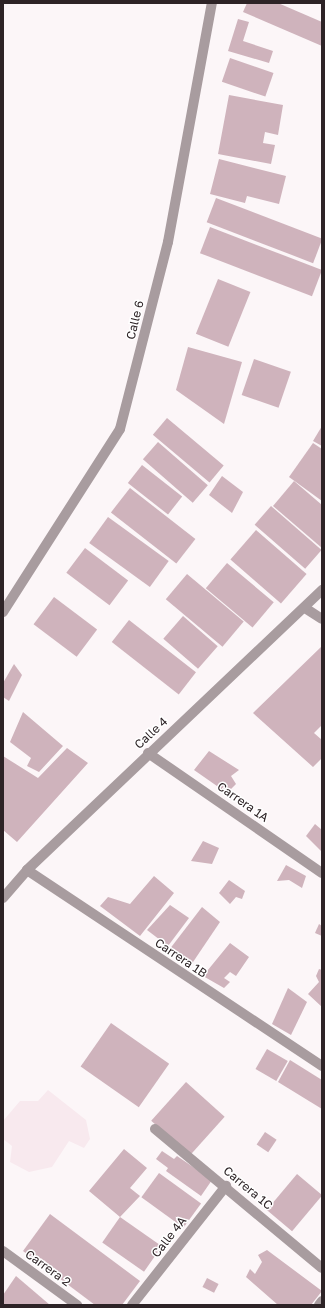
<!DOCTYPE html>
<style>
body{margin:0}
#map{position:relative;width:325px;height:1308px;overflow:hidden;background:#fcf6f8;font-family:"Golos Text",sans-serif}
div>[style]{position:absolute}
.built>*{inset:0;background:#f8e9ee}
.building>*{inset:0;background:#cfb3bc;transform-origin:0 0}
.street>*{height:10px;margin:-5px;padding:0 5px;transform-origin:5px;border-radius:5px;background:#a89c9f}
span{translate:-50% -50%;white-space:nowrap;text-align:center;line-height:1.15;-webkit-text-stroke:3px #fff;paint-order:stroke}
.street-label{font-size:12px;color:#2d2326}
.frame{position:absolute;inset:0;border:4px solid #2d2326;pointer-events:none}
</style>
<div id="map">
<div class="built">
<div style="clip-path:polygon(48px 1090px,86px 1120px,90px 1139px,84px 1148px,69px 1141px,52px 1167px,29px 1172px,10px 1162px,12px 1146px,3px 1139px,3px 1121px,20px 1101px,38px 1101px)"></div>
</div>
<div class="building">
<div style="clip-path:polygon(247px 3px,278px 3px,322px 22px,322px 46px,243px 12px)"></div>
<div style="clip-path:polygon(238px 19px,249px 22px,243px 41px,273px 51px,269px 63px,228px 51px)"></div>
<div style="left:230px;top:58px;width:46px;height:25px;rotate:19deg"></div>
<div style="clip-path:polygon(229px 95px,283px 105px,278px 135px,265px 132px,263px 143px,275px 145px,271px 164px,218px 154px)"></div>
<div style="clip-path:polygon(219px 159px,286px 176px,279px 204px,247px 196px,245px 203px,210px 194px)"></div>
<div style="left:216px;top:198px;width:114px;height:26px;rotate:21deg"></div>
<div style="left:210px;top:227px;width:120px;height:28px;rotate:21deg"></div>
<div style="left:218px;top:279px;width:35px;height:59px;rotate:22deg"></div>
<div style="clip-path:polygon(188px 347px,242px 362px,224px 424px,176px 390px)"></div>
<div style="left:254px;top:359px;width:39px;height:38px;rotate:19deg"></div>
<div style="left:167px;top:418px;width:74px;height:22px;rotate:40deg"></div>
<div style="clip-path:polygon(322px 426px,322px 446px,313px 441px)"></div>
<div style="left:158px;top:442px;width:66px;height:23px;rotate:41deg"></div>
<div style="clip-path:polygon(313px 443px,322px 449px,322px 501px,289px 477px)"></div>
<div style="left:142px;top:465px;width:51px;height:23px;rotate:38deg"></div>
<div style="clip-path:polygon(222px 476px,243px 492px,232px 513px,209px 495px)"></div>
<div style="clip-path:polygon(294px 481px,322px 505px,322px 548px,273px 506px)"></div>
<div style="left:130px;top:488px;width:83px;height:31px;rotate:38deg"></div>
<div style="left:271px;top:506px;width:67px;height:25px;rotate:41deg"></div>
<div style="left:108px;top:517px;width:75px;height:32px;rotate:36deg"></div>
<div style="left:256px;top:530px;width:67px;height:39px;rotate:41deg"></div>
<div style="left:85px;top:548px;width:54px;height:31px;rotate:37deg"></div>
<div style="left:227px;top:563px;width:61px;height:33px;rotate:40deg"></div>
<div style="left:187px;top:574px;width:74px;height:33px;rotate:40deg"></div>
<div style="left:54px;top:597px;width:54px;height:34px;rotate:37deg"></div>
<div style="left:183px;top:616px;width:46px;height:30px;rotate:41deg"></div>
<div style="left:129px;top:620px;width:85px;height:28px;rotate:38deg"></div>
<div style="clip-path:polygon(322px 646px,322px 725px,314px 733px,322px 740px,322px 758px,313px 767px,253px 713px)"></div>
<div style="clip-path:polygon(14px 664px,22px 675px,9px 701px,3px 697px,3px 683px)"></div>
<div style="clip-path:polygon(23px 712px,63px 746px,39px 772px,27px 766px,31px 758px,10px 742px)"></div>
<div style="clip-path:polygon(67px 748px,88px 763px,17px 842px,3px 830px,3px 756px,38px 778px)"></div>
<div style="clip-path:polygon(209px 751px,239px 770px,231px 776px,236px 784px,227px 793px,194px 770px)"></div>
<div style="clip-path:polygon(315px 824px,322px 830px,322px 852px,306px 836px)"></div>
<div style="clip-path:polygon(203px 841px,219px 848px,212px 864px,191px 861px)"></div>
<div style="clip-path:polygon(286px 865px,306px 876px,302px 888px,289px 880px,277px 881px)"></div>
<div style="clip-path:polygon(154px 876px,174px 893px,140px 936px,100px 906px,108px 897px,130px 904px)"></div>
<div style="clip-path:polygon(229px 880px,245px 891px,242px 899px,236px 897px,230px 904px,219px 893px)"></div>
<div style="clip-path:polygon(170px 905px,189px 918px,168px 946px,147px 930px)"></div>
<div style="clip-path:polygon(202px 907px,220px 922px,191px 965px,169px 950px)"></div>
<div style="clip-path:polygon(319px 924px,322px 926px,322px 936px,315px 933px)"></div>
<div style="clip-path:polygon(230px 943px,249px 957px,236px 976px,230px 972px,224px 978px,230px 982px,224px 988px,203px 976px)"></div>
<div style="clip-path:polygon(319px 969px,322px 970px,322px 1007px,308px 994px,319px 982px,316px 976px)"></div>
<div style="clip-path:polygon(288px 988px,307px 1002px,291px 1035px,272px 1024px)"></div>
<div style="left:111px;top:1023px;width:71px;height:53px;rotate:35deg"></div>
<div style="left:267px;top:1049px;width:24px;height:23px;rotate:30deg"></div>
<div style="clip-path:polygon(290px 1060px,322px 1080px,322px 1109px,278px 1082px)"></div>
<div style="left:186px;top:1082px;width:52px;height:52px;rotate:42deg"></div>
<div style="left:265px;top:1132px;width:14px;height:15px;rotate:34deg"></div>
<div style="clip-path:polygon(124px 1149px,147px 1168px,130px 1188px,140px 1196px,120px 1217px,89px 1191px)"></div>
<div style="clip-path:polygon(162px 1151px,174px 1159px,177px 1156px,212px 1180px,201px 1196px,166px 1171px,168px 1168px,156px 1159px)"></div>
<div style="left:159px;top:1173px;width:52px;height:30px;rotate:36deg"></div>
<div style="left:297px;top:1174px;width:33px;height:47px;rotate:40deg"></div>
<div style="clip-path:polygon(50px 1214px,140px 1281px,122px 1305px,95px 1305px,23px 1251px)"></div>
<div style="left:120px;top:1217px;width:51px;height:31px;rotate:35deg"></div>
<div style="clip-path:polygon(267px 1250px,322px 1291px,311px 1305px,278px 1305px,246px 1277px,250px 1269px,255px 1274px,262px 1262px,258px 1255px)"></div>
<div style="clip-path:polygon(16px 1276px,50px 1305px,3px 1305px,3px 1295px)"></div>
<div style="left:207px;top:1278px;width:13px;height:10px;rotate:27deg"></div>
</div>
<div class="street">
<div style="left:305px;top:608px;width:20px;rotate:33deg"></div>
<div style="left:3px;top:612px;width:217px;rotate:-57.4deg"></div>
<div style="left:120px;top:429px;width:193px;rotate:-75.6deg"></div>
<div style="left:168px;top:242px;width:243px;rotate:-79.6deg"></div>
<div style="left:148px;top:753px;width:211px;rotate:34.6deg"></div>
<div style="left:27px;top:870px;width:354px;rotate:33.6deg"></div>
<div style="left:3px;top:898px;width:37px;rotate:-49deg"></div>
<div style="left:27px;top:870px;width:407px;rotate:-43.5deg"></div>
<div style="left:155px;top:1129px;width:217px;rotate:39.8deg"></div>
<div style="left:3px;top:1251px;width:92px;rotate:36.1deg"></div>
<div style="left:132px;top:1305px;width:152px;rotate:-51.7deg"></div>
<div style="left:319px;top:1305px;width:5px;rotate:-53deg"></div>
</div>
<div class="street-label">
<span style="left:135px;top:320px;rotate:-76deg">Calle 6</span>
<span style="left:151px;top:733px;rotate:-43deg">Calle 4</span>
<span style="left:243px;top:802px;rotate:35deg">Carrera 1A</span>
<span style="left:181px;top:958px;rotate:34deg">Carrera 1B</span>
<span style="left:248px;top:1188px;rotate:40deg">Carrera 1C</span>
<span style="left:169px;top:1237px;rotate:-52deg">Calle 4A</span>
<span style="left:48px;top:1268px;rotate:36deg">Carrera 2</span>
</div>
<div class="frame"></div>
</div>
